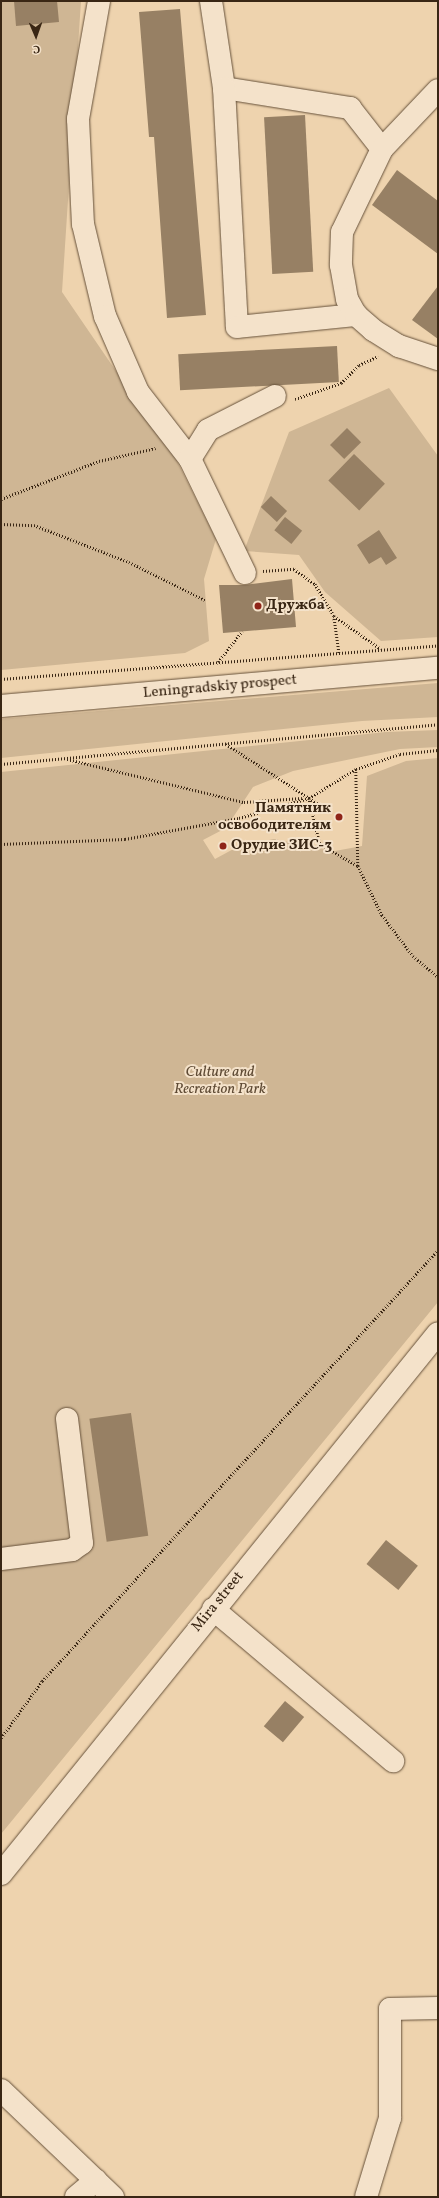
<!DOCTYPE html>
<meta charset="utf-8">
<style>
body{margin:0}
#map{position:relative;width:439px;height:2198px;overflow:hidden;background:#eed3ae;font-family:Vollkorn,serif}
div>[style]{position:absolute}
.green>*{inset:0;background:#cfb694}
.building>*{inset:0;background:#978064;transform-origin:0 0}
.path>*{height:2.5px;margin-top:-1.25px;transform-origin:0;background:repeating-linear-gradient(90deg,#392614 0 1px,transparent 0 3px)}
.roads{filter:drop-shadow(0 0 1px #66513a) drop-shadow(0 0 1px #66513a)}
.minor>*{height:22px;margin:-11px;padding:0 11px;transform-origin:11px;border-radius:11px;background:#f4e2ca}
.dots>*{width:11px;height:11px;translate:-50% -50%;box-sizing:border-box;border:2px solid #f4e2ca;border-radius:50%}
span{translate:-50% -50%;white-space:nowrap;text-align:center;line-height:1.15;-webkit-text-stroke:4px #f4e2ca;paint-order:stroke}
.poi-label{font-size:15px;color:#392614;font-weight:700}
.left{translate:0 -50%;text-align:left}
.right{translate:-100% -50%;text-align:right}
.street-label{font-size:15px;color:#392614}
.park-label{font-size:15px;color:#5e4a34;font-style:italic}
.frame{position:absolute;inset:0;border:2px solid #392614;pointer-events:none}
.north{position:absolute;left:16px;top:16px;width:40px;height:40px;-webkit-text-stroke:3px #f4e2ca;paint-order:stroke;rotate:178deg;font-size:11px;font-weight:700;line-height:16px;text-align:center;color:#392614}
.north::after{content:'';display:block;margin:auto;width:14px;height:18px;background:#392614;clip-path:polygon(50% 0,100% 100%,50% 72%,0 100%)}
</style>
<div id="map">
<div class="green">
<div style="clip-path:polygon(1px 1px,81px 1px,62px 292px,176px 459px,216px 539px,204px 579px,209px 641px,185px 653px,1px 670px)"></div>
<div style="clip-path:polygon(389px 388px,438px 456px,438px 637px,381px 641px,325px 592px,299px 555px,244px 551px,289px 432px)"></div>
<div style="clip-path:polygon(438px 683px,438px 717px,362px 721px,1px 758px,1px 719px)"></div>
<div style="clip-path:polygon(438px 730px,438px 747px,400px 749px,293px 771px,253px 787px,226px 828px,203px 840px,215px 859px,239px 846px,274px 839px,335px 851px,362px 846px,367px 776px,406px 761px,438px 758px,438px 1302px,1px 1834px,1px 772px,386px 732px)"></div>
</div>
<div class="building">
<div style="clip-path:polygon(14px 1px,57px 1px,59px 22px,16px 26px)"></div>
<div style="clip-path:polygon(180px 9px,206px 315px,167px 318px,154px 137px,149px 137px,139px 12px)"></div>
<div style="left:305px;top:115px;width:157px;height:41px;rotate:87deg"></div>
<div style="clip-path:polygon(397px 170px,438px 201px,438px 254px,372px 205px)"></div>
<div style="clip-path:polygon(438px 286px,438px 339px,412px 320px)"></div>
<div style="left:337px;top:346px;width:36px;height:159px;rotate:87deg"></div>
<div style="left:347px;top:428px;width:20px;height:24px;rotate:45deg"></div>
<div style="left:354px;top:454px;width:43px;height:37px;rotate:44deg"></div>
<div style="left:271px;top:496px;width:22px;height:15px;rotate:43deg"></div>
<div style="left:285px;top:517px;width:22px;height:17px;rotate:39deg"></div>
<div style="clip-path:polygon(379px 530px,397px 558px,386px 565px,381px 557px,369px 564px,357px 545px)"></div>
<div style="clip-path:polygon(292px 579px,296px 627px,223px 633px,219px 585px,244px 585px)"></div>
<div style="left:131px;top:1413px;width:124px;height:42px;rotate:82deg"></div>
<div style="left:386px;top:1540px;width:41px;height:31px;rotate:39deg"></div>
<div style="left:285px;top:1701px;width:25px;height:33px;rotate:40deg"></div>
</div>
<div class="path">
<div style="left:295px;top:399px;width:49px;rotate:-19.2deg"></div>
<div style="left:341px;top:383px;width:25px;rotate:-45deg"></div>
<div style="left:359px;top:365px;width:21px;rotate:-25deg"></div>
<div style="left:1px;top:499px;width:105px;rotate:-21.2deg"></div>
<div style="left:99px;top:461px;width:58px;rotate:-12.8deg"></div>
<div style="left:1px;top:524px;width:33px;rotate:2deg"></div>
<div style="left:34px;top:525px;width:102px;rotate:21.3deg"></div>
<div style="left:129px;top:562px;width:85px;rotate:26.6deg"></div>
<div style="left:263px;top:571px;width:31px;rotate:-4deg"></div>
<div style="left:294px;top:569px;width:26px;rotate:36deg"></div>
<div style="left:315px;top:584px;width:37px;rotate:59deg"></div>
<div style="left:334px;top:616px;width:37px;rotate:82deg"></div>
<div style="left:334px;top:616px;width:57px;rotate:35.1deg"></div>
<div style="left:218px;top:662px;width:39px;rotate:-52deg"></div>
<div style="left:1px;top:679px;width:438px;rotate:-4.4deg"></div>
<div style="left:226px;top:744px;width:123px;rotate:33deg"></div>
<div style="left:67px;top:759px;width:182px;rotate:13.7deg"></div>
<div style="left:244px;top:802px;width:58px;rotate:-3.9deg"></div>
<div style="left:1px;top:764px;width:439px;rotate:-5.2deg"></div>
<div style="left:356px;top:769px;width:46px;rotate:-18.8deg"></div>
<div style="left:400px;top:754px;width:38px;rotate:-6deg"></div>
<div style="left:309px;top:798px;width:47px;rotate:76.6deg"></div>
<div style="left:320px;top:844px;width:44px;rotate:30.1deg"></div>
<div style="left:1px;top:844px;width:124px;rotate:-2.3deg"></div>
<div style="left:125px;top:839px;width:116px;rotate:-10.4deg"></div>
<div style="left:239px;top:818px;width:73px;rotate:-15.9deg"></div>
<div style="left:309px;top:798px;width:55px;rotate:-31.7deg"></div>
<div style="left:356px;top:769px;width:97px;rotate:88.8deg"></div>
<div style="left:358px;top:866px;width:55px;rotate:63.9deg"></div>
<div style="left:382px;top:915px;width:51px;rotate:52.9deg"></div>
<div style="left:413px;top:956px;width:33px;rotate:40deg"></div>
<div style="left:1px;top:1738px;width:70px;rotate:-54.3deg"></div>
<div style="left:42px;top:1681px;width:585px;rotate:-47.42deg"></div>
</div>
<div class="roads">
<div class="minor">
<div style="left:99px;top:1px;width:120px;rotate:100.1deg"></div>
<div style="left:78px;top:119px;width:105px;rotate:87.3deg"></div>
<div style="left:83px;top:224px;width:95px;rotate:76.6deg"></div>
<div style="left:105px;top:316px;width:83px;rotate:66.5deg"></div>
<div style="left:138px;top:392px;width:85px;rotate:52.2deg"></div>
<div style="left:211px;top:1px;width:88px;rotate:81.5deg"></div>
<div style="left:224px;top:88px;width:128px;rotate:9deg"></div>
<div style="left:350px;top:108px;width:52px;rotate:52deg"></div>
<div style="left:382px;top:149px;width:81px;rotate:-46.5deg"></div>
<div style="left:224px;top:88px;width:239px;rotate:86.9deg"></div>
<div style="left:237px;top:327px;width:120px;rotate:-5.8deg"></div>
<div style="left:382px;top:149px;width:92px;rotate:115.7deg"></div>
<div style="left:342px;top:232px;width:33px;rotate:92deg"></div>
<div style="left:341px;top:265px;width:35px;rotate:80deg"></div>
<div style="left:347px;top:299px;width:18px;rotate:61deg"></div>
<div style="left:356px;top:315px;width:23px;rotate:41deg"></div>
<div style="left:373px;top:330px;width:31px;rotate:32deg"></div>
<div style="left:399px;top:346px;width:41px;rotate:18.4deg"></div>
<div style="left:245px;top:573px;width:127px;rotate:-115.8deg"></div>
<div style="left:190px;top:459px;width:34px;rotate:-58deg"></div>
<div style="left:208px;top:430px;width:75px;rotate:-26.9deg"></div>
<div style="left:1px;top:706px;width:439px;rotate:-5deg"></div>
<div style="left:1px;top:1559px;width:72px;rotate:-7.2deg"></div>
<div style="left:72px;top:1550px;width:12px;rotate:-35deg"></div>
<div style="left:82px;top:1543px;width:125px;rotate:-96.9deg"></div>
<div style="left:213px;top:1609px;width:236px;rotate:40.2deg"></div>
<div style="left:1px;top:1874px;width:695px;rotate:-51.07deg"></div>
<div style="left:1px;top:2090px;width:155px;rotate:43.7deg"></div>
<div style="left:76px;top:2197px;width:26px;rotate:-40deg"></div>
<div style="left:366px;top:2197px;width:83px;rotate:-73.1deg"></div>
<div style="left:390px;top:2118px;width:109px;rotate:-90deg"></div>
<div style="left:390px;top:2009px;width:48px;rotate:-1.2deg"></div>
</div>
</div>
<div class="dots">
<div style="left:258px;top:606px;background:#8f2418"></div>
<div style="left:339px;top:817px;background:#8f2418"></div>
<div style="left:223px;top:846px;background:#8f2418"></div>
</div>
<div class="poi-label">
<span class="left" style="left:266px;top:606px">Дружба</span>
<span class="right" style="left:331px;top:817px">Памятник<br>освободителям</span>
<span class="left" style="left:231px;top:846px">Орудие ЗИС-3</span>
</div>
<div class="street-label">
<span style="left:220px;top:687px;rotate:-5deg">Leningradskiy prospect</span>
<span style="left:218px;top:1602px;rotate:-51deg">Mira street</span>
</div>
<div class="park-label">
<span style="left:220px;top:1081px">Culture and<br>Recreation Park</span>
</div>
<div class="frame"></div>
<div class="north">С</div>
</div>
